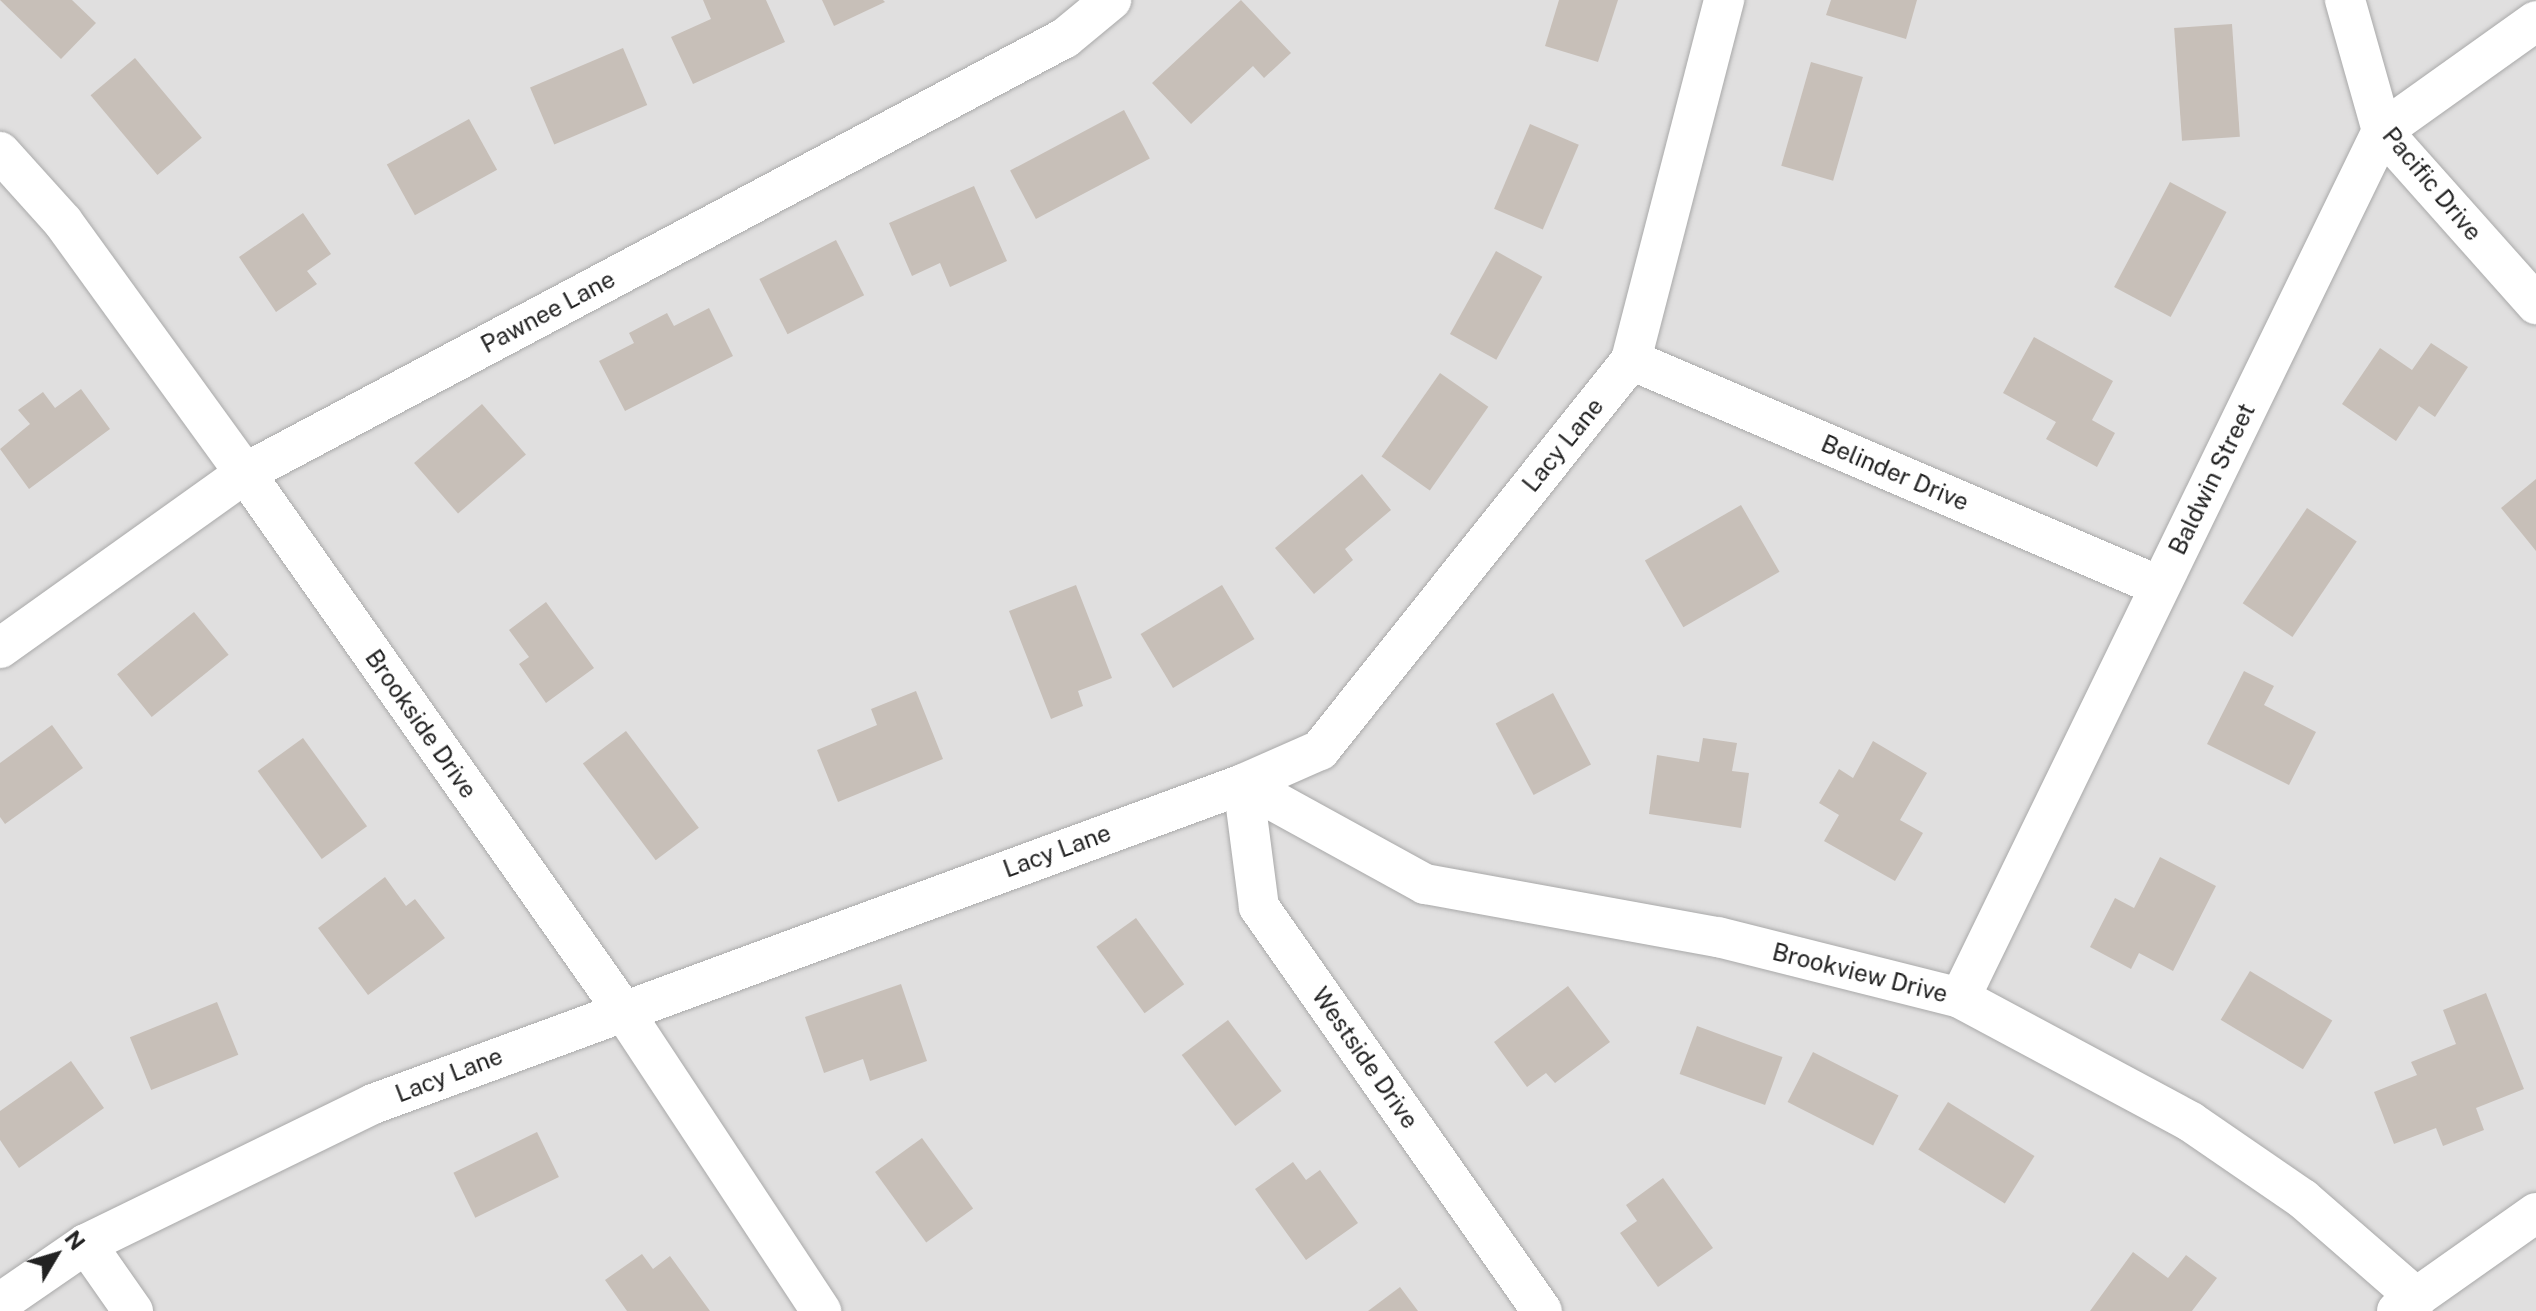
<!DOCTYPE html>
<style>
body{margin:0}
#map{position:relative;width:2536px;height:1311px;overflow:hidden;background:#f2efe9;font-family:"Public Sans",sans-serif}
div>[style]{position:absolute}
.residential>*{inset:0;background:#e0dfdf;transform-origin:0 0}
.building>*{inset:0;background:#c7bfb8;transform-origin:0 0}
.roads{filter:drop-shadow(0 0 2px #a9a9a9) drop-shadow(0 0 2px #a9a9a9)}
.street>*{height:40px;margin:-20px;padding:0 20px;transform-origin:20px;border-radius:20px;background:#fff}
span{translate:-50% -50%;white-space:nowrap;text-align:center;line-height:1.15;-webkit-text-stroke:6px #fff;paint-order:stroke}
.street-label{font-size:24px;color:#222}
.north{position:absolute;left:16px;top:1215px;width:80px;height:80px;-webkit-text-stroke:6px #fff;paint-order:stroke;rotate:52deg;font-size:22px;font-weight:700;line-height:32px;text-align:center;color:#222}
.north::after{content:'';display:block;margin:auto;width:28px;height:36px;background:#222;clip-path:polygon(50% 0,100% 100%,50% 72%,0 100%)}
</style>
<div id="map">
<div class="residential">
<div style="left:0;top:0;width:2536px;height:1311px"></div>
</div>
<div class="building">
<div style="clip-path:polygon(0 0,72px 0,96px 23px,61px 59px)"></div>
<div style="clip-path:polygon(703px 0,766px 0,785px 42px,693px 84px,671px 37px,711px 19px)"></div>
<div style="clip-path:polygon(822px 0,883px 0,885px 2px,834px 26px)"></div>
<div style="clip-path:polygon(1241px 0,1291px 53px,1264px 78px,1253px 66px,1191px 124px,1152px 83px)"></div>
<div style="clip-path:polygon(1559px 0,1618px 0,1598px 62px,1545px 46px)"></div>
<div style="clip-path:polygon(1831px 0,1917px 0,1906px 39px,1826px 15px)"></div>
<div style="left:2232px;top:24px;width:113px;height:58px;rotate:86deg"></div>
<div style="left:623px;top:48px;width:62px;height:101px;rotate:67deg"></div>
<div style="left:135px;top:58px;width:104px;height:58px;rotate:50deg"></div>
<div style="left:1811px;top:62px;width:54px;height:108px;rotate:16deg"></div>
<div style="left:1124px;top:110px;width:55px;height:129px;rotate:62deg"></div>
<div style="left:469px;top:119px;width:58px;height:94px;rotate:61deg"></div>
<div style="left:1530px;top:124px;width:53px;height:92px;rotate:23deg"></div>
<div style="left:2170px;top:182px;width:64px;height:119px;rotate:28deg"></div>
<div style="clip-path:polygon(974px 186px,1007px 261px,950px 287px,940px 263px,912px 276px,889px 223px)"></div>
<div style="clip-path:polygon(303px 213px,331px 254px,307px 271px,317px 284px,276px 312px,239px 257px)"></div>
<div style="left:836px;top:240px;width:62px;height:86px;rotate:63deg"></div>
<div style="left:1496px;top:251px;width:53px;height:95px;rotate:29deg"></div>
<div style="clip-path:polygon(709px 308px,733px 356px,625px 411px,599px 361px,634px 343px,629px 333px,667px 313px,674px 326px)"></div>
<div style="clip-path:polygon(2034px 337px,2113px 381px,2092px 420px,2115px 433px,2097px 467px,2046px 439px,2056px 422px,2003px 393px)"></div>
<div style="clip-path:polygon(2431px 343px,2468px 367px,2435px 417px,2419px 406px,2396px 441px,2342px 404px,2380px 348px,2412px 370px)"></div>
<div style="left:1440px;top:373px;width:59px;height:102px;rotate:35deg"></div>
<div style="clip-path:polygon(81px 389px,110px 429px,29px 489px,0 449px,30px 424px,18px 410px,43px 392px,55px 408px)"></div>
<div style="left:482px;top:404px;width:67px;height:90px;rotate:49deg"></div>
<div style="clip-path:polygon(1362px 474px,1391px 510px,1345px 549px,1353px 560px,1314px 594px,1275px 548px)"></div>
<div style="clip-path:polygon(2536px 479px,2536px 551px,2501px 508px)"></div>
<div style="left:1741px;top:505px;width:77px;height:111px;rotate:60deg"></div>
<div style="left:2307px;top:508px;width:60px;height:115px;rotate:34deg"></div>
<div style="clip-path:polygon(1076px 585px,1112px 678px,1078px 691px,1083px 706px,1051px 719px,1009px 611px)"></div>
<div style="left:1222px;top:585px;width:63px;height:95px;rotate:59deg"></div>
<div style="clip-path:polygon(546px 602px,594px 668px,546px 703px,519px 664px,529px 657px,509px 630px)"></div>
<div style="left:194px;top:612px;width:55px;height:99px;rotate:51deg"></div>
<div style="clip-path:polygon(2244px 671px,2274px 686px,2264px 705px,2316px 732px,2289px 785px,2207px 744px)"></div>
<div style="clip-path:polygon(916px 691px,943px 759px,838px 802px,817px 750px,877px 725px,871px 709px)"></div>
<div style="left:1553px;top:693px;width:81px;height:65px;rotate:62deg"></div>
<div style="clip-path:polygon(52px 725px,83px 768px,5px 824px,0 817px,0 763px)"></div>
<div style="left:626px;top:731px;width:121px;height:54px;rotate:53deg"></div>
<div style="left:303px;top:738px;width:109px;height:56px;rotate:54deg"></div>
<div style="clip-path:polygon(1703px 738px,1737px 743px,1732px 771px,1749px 773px,1741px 828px,1649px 814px,1657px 755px,1699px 762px)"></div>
<div style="clip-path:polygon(1873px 741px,1927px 773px,1900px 820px,1923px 833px,1895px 881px,1824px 841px,1839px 815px,1819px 803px,1839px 769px,1853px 778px)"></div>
<div style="clip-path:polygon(2160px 857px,2216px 886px,2173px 971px,2139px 953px,2131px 969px,2090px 947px,2115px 898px,2134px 908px)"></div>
<div style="clip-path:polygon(385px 877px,406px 906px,415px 899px,445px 938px,368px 995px,318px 928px)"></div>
<div style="left:1136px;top:918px;width:82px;height:49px;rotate:54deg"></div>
<div style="left:2250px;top:971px;width:96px;height:57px;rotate:31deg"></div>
<div style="clip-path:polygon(901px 984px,927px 1061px,870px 1081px,863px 1059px,824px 1073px,805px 1017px)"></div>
<div style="clip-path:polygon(1568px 986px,1610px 1042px,1555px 1083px,1546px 1073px,1527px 1087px,1494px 1042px)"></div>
<div style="clip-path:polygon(2486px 993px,2524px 1089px,2476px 1108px,2484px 1130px,2443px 1146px,2436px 1128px,2394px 1144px,2374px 1092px,2417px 1075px,2411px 1062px,2456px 1044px,2443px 1010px)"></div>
<div style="left:217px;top:1002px;width:57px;height:94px;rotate:68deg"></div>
<div style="left:1228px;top:1020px;width:89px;height:58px;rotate:53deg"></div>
<div style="left:1697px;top:1026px;width:91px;height:51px;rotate:20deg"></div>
<div style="left:1813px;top:1052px;width:96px;height:56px;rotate:27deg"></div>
<div style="clip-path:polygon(71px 1061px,104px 1108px,19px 1168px,0 1140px,0 1111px)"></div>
<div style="left:1948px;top:1102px;width:102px;height:56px;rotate:32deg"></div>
<div style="left:537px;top:1132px;width:50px;height:93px;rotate:64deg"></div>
<div style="left:922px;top:1138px;width:87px;height:58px;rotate:54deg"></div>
<div style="clip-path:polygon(1293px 1162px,1306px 1180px,1320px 1170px,1358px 1223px,1306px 1260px,1255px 1189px)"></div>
<div style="clip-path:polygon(1663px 1178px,1713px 1248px,1658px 1287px,1620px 1233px,1637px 1221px,1626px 1205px)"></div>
<div style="clip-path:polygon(2133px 1252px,2168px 1278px,2186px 1255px,2217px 1278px,2192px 1311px,2090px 1311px)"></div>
<div style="clip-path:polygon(642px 1254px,653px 1269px,670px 1256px,710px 1311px,627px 1311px,605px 1280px)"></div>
<div style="clip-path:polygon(1400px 1287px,1418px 1311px,1368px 1311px)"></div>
</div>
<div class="roads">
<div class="street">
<div style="left:2345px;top:0;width:136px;rotate:74.2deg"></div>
<div style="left:2382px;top:131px;width:232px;rotate:48.3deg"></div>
<div style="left:0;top:152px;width:94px;rotate:48deg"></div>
<div style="left:63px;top:222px;width:310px;rotate:54.1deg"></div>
<div style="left:245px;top:473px;width:655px;rotate:54.88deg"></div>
<div style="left:622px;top:1009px;width:362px;rotate:56.6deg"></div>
<div style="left:1631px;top:360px;width:574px;rotate:23.17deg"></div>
<div style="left:0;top:648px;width:301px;rotate:-35.5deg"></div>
<div style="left:245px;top:473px;width:928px;rotate:-27.95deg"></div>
<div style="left:1065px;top:38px;width:60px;rotate:-39.6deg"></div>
<div style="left:1243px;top:784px;width:208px;rotate:28.8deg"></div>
<div style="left:1425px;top:884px;width:298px;rotate:10.3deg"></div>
<div style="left:1718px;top:937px;width:250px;rotate:14.1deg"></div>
<div style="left:1960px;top:998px;width:262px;rotate:28.2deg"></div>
<div style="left:2191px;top:1122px;width:136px;rotate:34.5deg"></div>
<div style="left:2303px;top:1199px;width:151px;rotate:41deg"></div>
<div style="left:1243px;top:784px;width:124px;rotate:82.6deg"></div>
<div style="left:1259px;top:907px;width:493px;rotate:55deg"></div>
<div style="left:1960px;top:998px;width:964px;rotate:-64.05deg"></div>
<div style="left:2382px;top:131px;width:189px;rotate:-35.5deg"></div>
<div style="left:86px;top:1244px;width:82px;rotate:55deg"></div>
<div style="left:0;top:1303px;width:104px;rotate:-34.5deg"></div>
<div style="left:86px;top:1244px;width:319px;rotate:-26deg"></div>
<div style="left:373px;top:1104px;width:927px;rotate:-20.19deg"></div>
<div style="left:1243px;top:784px;width:84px;rotate:-23.8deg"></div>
<div style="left:1320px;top:750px;width:499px;rotate:-51.4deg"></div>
<div style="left:1631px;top:360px;width:372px;rotate:-75.5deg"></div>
<div style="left:2397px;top:1311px;width:170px;rotate:-35.2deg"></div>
</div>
</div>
<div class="street-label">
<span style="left:2432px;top:184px;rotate:50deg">Pacific Drive</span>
<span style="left:548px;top:312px;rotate:-28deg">Pawnee Lane</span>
<span style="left:1563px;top:445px;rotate:-51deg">Lacy Lane</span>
<span style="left:1895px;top:473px;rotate:23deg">Belinder Drive</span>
<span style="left:2212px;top:479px;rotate:-64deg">Baldwin Street</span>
<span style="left:421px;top:724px;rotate:55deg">Brookside Drive</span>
<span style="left:1057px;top:851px;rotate:-20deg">Lacy Lane</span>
<span style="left:1860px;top:973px;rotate:14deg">Brookview Drive</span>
<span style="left:1365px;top:1058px;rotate:55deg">Westside Drive</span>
<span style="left:449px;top:1075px;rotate:-21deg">Lacy Lane</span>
</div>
<div class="north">N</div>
</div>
